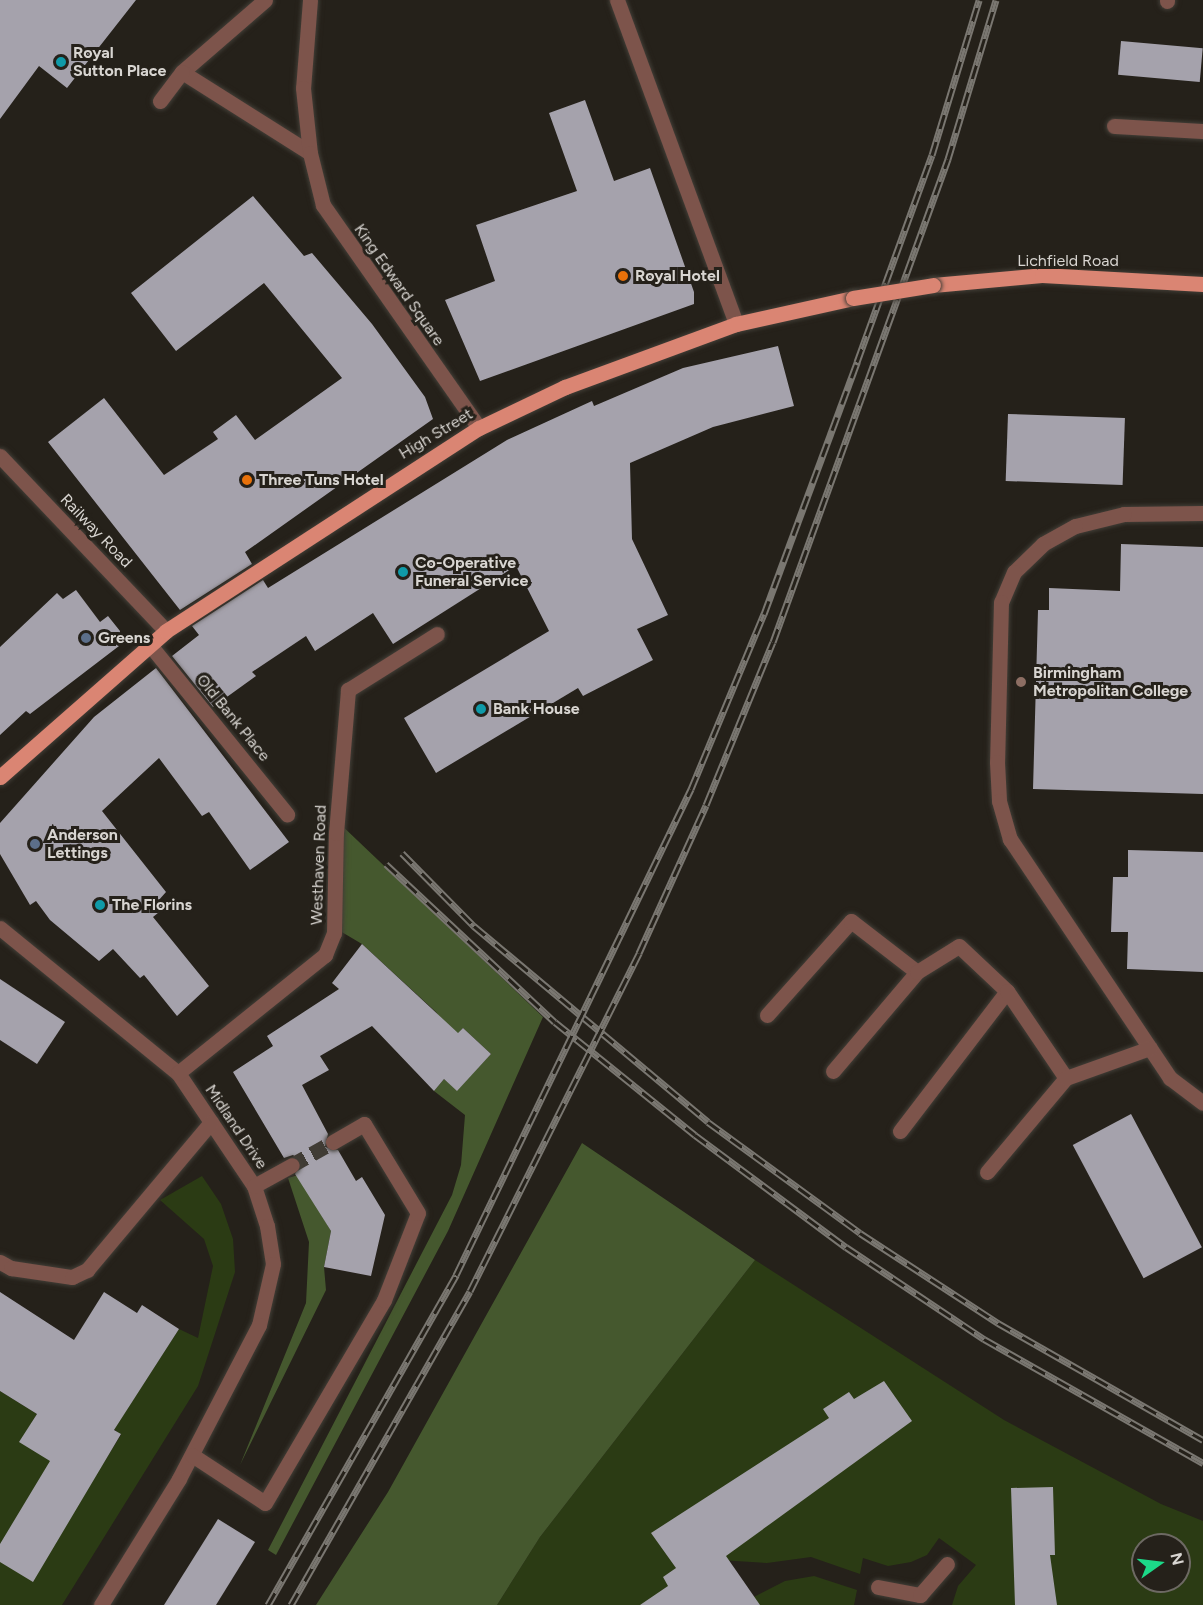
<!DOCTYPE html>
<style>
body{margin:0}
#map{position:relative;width:1203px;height:1605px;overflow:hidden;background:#25211a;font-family:Figtree,sans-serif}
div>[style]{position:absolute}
.green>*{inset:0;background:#2b3b14}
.forest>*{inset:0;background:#45582e}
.building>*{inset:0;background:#a5a2ac;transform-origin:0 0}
.minor-tunnel>*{height:15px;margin-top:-7.5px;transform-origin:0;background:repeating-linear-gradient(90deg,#403c35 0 15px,transparent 0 23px)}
.roads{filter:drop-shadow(0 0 2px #423e37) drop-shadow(0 0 2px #423e37)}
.minor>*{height:15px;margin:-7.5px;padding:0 7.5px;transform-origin:7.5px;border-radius:7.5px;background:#7d544b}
.major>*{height:15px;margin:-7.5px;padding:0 7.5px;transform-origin:7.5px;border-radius:7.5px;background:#da8573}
.rail>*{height:7px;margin-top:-3.5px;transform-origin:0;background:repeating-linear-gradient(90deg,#25211a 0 14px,#7a7771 0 28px);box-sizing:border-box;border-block:2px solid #7a7771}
.bridges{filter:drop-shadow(0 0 2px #423e37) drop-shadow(0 0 2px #423e37)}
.major-bridge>*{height:15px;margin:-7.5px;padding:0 7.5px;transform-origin:7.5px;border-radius:7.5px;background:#da8573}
.dots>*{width:16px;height:16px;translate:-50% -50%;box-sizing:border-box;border:3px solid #25211a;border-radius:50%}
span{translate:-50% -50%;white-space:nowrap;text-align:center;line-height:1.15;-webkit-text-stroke:6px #25211a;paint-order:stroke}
.poi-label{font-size:16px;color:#d8d5d1;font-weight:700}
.left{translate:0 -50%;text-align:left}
.street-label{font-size:16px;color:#d8d5d1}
.north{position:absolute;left:1131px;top:1533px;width:60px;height:60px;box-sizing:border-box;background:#25211a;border:2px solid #6d6963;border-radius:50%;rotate:76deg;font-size:16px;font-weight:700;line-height:24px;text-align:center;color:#d8d5d1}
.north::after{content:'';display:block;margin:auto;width:21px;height:27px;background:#1cd988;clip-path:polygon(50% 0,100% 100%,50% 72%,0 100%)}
</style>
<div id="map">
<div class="green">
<div style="clip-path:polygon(202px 1176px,221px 1204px,233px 1239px,235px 1272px,198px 1386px,62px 1605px,0 1605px,0 1391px,37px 1414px,20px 1442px,92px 1481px,121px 1435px,114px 1429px,179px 1329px,198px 1338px,213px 1266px,204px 1239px,160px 1200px)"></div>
<div style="clip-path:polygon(evenodd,755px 1260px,1004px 1420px,1161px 1504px,1203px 1521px,1203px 1605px,952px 1605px,958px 1586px,976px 1565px,939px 1538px,927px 1555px,911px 1562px,888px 1566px,863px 1558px,860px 1574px,811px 1557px,767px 1563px,719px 1560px,701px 1605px,497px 1605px,540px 1537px,755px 1260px,1143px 1545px,1179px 1545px,1179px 1581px,1143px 1581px,1143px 1545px)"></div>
<div style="clip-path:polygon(814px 1576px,857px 1590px,854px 1605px,738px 1605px,785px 1581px)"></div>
</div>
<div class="forest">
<div style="clip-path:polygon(337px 821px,543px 1017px,448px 1231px,276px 1555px,268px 1550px,452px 1195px,461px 1165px,465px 1115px,434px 1091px,444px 1079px,457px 1090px,491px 1054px,463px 1028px,454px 1038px,436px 1012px,362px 944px,340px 931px)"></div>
<div style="clip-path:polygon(582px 1143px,755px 1260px,540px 1537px,497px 1605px,316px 1605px,388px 1492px)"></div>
<div style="clip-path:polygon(298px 1175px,331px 1231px,324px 1267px,326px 1290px,240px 1465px,306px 1303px,309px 1242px,288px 1178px)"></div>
</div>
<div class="building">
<div style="clip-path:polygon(0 0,136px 0,67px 88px,39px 66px,0 119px)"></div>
<div style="left:1121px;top:41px;width:82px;height:34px;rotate:5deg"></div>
<div style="clip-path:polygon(585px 100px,614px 181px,650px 168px,694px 292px,694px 304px,480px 381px,445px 300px,495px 281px,476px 225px,577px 191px,549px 113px)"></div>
<div style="clip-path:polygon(253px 196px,304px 256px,312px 253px,372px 324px,425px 397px,433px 419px,245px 552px,252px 564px,180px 610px,48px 442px,104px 398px,164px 475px,218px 439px,213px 432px,236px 415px,255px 440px,342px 378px,264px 283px,176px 351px,131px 293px)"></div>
<div style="clip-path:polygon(778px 346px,794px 406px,713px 427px,630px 463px,632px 539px,668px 615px,637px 629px,653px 660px,583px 696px,578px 688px,436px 773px,404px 718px,549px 631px,516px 566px,393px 644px,373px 613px,315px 651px,306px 636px,252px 672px,256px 676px,213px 707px,172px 656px,199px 635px,192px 626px,263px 580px,268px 588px,507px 440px,592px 401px,594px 406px,683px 368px)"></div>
<div style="left:1008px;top:414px;width:117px;height:67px;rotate:2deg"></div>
<div style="clip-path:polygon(1121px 544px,1203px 547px,1203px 794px,1033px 789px,1038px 610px,1049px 610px,1049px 588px,1120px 591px)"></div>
<div style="clip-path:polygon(76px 590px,100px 622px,108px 616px,120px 631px,119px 646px,30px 714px,26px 711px,0 735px,0 647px,57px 593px,63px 599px)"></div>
<div style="clip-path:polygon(156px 668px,289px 842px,250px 870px,209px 812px,202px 816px,159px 758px,102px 811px,166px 892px,158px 901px,164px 908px,153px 917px,209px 986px,177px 1016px,144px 975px,140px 978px,113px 949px,99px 961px,50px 920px,36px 901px,30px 905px,0 854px,0 823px,94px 717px)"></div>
<div style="clip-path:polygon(1128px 850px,1203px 852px,1203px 972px,1127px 969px,1128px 932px,1111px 932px,1113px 877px,1128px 877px)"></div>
<div style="clip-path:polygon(362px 944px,458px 1033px,463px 1028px,491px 1054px,457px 1091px,444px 1079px,434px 1091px,372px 1026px,320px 1056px,329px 1070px,302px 1085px,328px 1134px,325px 1147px,338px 1150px,356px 1181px,362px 1177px,385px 1215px,371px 1276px,324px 1267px,331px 1231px,295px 1174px,301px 1161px,293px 1155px,284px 1158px,233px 1072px,273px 1046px,267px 1036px,339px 989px,332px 983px)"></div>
<div style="clip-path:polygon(0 979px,65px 1022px,37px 1064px,0 1040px)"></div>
<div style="left:1131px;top:1114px;width:151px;height:66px;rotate:62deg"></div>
<div style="clip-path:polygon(0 1292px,74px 1340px,104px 1292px,137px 1313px,142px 1305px,179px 1329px,114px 1430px,121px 1434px,33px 1582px,0 1562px,0 1544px,50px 1461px,19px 1442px,37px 1414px,0 1391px)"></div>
<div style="clip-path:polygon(884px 1381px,912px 1421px,726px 1556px,760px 1605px,640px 1605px,668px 1586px,663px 1577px,676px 1568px,651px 1533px,829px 1418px,823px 1409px,849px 1392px,854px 1399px)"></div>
<div style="clip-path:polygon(1053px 1487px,1055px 1555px,1050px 1555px,1057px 1605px,1015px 1605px,1011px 1488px)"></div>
<div style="clip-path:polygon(218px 1519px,255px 1542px,216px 1605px,164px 1605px)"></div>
</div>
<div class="minor-tunnel">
<div style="left:292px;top:1165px;width:47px;rotate:-29.3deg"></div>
</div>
<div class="roads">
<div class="minor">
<div style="left:265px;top:0;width:110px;rotate:139.1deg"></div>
<div style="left:182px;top:72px;width:151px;rotate:32.3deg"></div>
<div style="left:310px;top:0;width:88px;rotate:94.5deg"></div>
<div style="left:303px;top:88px;width:65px;rotate:83.9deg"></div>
<div style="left:310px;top:153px;width:54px;rotate:76deg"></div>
<div style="left:323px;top:205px;width:272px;rotate:55deg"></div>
<div style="left:617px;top:0;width:345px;rotate:69.8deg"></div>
<div style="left:1167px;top:1px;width:1px;rotate:-90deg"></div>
<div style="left:160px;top:101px;width:36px;rotate:-53deg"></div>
<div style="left:1114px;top:126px;width:89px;rotate:3.2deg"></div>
<div style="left:0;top:456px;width:241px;rotate:46.5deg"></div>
<div style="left:1203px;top:513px;width:79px;rotate:179.3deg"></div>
<div style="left:1124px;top:514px;width:50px;rotate:166.2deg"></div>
<div style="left:1075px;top:526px;width:37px;rotate:151deg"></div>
<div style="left:1043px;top:544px;width:40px;rotate:136deg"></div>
<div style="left:1014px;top:572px;width:33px;rotate:113deg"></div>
<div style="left:1001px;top:602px;width:160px;rotate:91.4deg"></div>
<div style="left:997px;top:762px;width:39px;rotate:87deg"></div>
<div style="left:999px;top:801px;width:40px;rotate:74deg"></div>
<div style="left:1010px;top:839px;width:288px;rotate:56.2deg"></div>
<div style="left:1170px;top:1078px;width:41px;rotate:37.1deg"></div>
<div style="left:150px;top:645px;width:218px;rotate:51deg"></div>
<div style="left:0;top:928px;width:230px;rotate:39.2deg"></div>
<div style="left:178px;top:1073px;width:136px;rotate:56.1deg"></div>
<div style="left:254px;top:1186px;width:42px;rotate:72deg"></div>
<div style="left:267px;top:1226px;width:38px;rotate:81deg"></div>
<div style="left:273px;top:1264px;width:63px;rotate:102.9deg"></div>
<div style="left:259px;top:1325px;width:174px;rotate:117.5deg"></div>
<div style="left:179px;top:1479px;width:148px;rotate:121.8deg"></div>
<div style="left:767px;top:1015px;width:126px;rotate:-48.2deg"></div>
<div style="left:851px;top:921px;width:83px;rotate:37.7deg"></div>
<div style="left:833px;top:1071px;width:130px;rotate:-49.7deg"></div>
<div style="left:917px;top:972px;width:49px;rotate:-31.8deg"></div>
<div style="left:959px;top:946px;width:66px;rotate:43.2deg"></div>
<div style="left:178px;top:1073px;width:189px;rotate:-38.8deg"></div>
<div style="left:325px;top:955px;width:24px;rotate:-68deg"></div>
<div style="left:334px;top:933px;width:100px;rotate:-88.9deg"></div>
<div style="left:336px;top:833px;width:144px;rotate:-85.2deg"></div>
<div style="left:348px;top:690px;width:105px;rotate:-32.2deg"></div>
<div style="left:900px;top:1131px;width:176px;rotate:-52.6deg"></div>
<div style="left:1007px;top:991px;width:105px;rotate:55.9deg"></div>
<div style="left:987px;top:1172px;width:123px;rotate:-50deg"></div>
<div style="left:1066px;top:1078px;width:89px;rotate:-19.7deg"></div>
<div style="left:254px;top:1186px;width:43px;rotate:-28.9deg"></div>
<div style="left:0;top:1262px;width:13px;rotate:29deg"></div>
<div style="left:11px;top:1268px;width:62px;rotate:8.4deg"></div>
<div style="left:72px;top:1277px;width:17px;rotate:-25deg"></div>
<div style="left:87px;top:1270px;width:193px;rotate:-50deg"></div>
<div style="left:192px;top:1455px;width:87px;rotate:33.3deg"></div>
<div style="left:265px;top:1503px;width:235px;rotate:-59.6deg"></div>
<div style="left:384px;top:1300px;width:93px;rotate:-68.7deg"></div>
<div style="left:418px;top:1213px;width:104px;rotate:-121.2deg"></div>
<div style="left:364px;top:1124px;width:36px;rotate:150deg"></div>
<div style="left:878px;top:1587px;width:43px;rotate:10.8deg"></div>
<div style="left:920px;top:1595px;width:41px;rotate:-48.9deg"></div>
</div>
<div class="major">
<div style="left:933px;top:285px;width:109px;rotate:-5.2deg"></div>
<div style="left:1042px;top:275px;width:161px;rotate:3.2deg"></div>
<div style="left:0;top:777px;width:221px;rotate:-41.3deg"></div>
<div style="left:166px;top:631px;width:373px;rotate:-33deg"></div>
<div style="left:479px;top:428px;width:95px;rotate:-25.5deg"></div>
<div style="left:565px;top:387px;width:182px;rotate:-20.2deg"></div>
<div style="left:736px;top:324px;width:120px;rotate:-12.5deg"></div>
</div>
</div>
<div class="rail">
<div style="left:402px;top:853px;width:103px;rotate:45.4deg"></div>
<div style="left:474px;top:926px;width:305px;rotate:39.9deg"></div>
<div style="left:708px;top:1122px;width:188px;rotate:36.1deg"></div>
<div style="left:860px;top:1233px;width:165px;rotate:33.1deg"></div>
<div style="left:998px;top:1323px;width:236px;rotate:29.7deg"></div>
<div style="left:386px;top:864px;width:231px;rotate:43.1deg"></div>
<div style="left:555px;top:1022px;width:180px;rotate:38.9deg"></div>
<div style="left:695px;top:1135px;width:188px;rotate:36.6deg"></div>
<div style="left:846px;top:1247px;width:166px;rotate:33.7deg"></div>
<div style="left:984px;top:1339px;width:252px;rotate:29.5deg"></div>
<div style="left:268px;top:1605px;width:380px;rotate:-60.3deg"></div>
<div style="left:456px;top:1275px;width:540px;rotate:-64.19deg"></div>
<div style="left:691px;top:789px;width:190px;rotate:-67.4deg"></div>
<div style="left:764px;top:614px;width:269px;rotate:-69.7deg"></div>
<div style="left:857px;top:362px;width:220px;rotate:-70.1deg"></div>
<div style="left:932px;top:155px;width:162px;rotate:-73.1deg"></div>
<div style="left:291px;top:1605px;width:361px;rotate:-60.3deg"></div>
<div style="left:470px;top:1291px;width:378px;rotate:-63.4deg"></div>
<div style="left:639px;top:953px;width:162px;rotate:-65.6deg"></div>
<div style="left:706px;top:805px;width:176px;rotate:-67.7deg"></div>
<div style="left:773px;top:642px;width:514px;rotate:-70.08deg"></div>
<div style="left:948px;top:159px;width:166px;rotate:-73.2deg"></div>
</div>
<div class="bridges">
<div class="major-bridge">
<div style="left:853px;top:298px;width:81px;rotate:-9.2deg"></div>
</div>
</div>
<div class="dots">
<div style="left:61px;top:62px;background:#0f9aa8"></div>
<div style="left:623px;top:276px;background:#e8710a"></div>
<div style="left:247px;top:480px;background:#e8710a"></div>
<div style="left:403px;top:572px;background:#0f9aa8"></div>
<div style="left:86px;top:638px;background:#5c6f8a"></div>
<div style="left:1021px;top:682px;background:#8d6e63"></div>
<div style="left:481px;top:709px;background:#0f9aa8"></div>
<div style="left:35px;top:844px;background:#5c6f8a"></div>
<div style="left:100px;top:905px;background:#0f9aa8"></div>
</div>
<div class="poi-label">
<span class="left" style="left:73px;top:62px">Royal<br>Sutton Place</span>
<span class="left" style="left:635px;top:276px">Royal Hotel</span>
<span class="left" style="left:259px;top:480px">Three Tuns Hotel</span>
<span class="left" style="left:415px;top:572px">Co-Operative<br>Funeral Service</span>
<span class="left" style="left:98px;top:638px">Greens</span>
<span class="left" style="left:1033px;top:682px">Birmingham<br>Metropolitan College</span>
<span class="left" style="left:493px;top:709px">Bank House</span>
<span class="left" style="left:47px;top:844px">Anderson<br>Lettings</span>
<span class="left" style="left:112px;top:905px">The Florins</span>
</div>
<div class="street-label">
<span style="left:1068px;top:261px">Lichfield Road</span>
<span style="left:399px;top:285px;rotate:55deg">King Edward Square</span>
<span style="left:436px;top:434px;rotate:-31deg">High Street</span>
<span style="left:96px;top:531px;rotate:46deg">Railway Road</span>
<span style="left:233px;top:718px;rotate:51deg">Old Bank Place</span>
<span style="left:319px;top:865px;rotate:-88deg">Westhaven Road</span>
<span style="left:236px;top:1127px;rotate:56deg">Midland Drive</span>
</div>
<div class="north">N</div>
</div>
